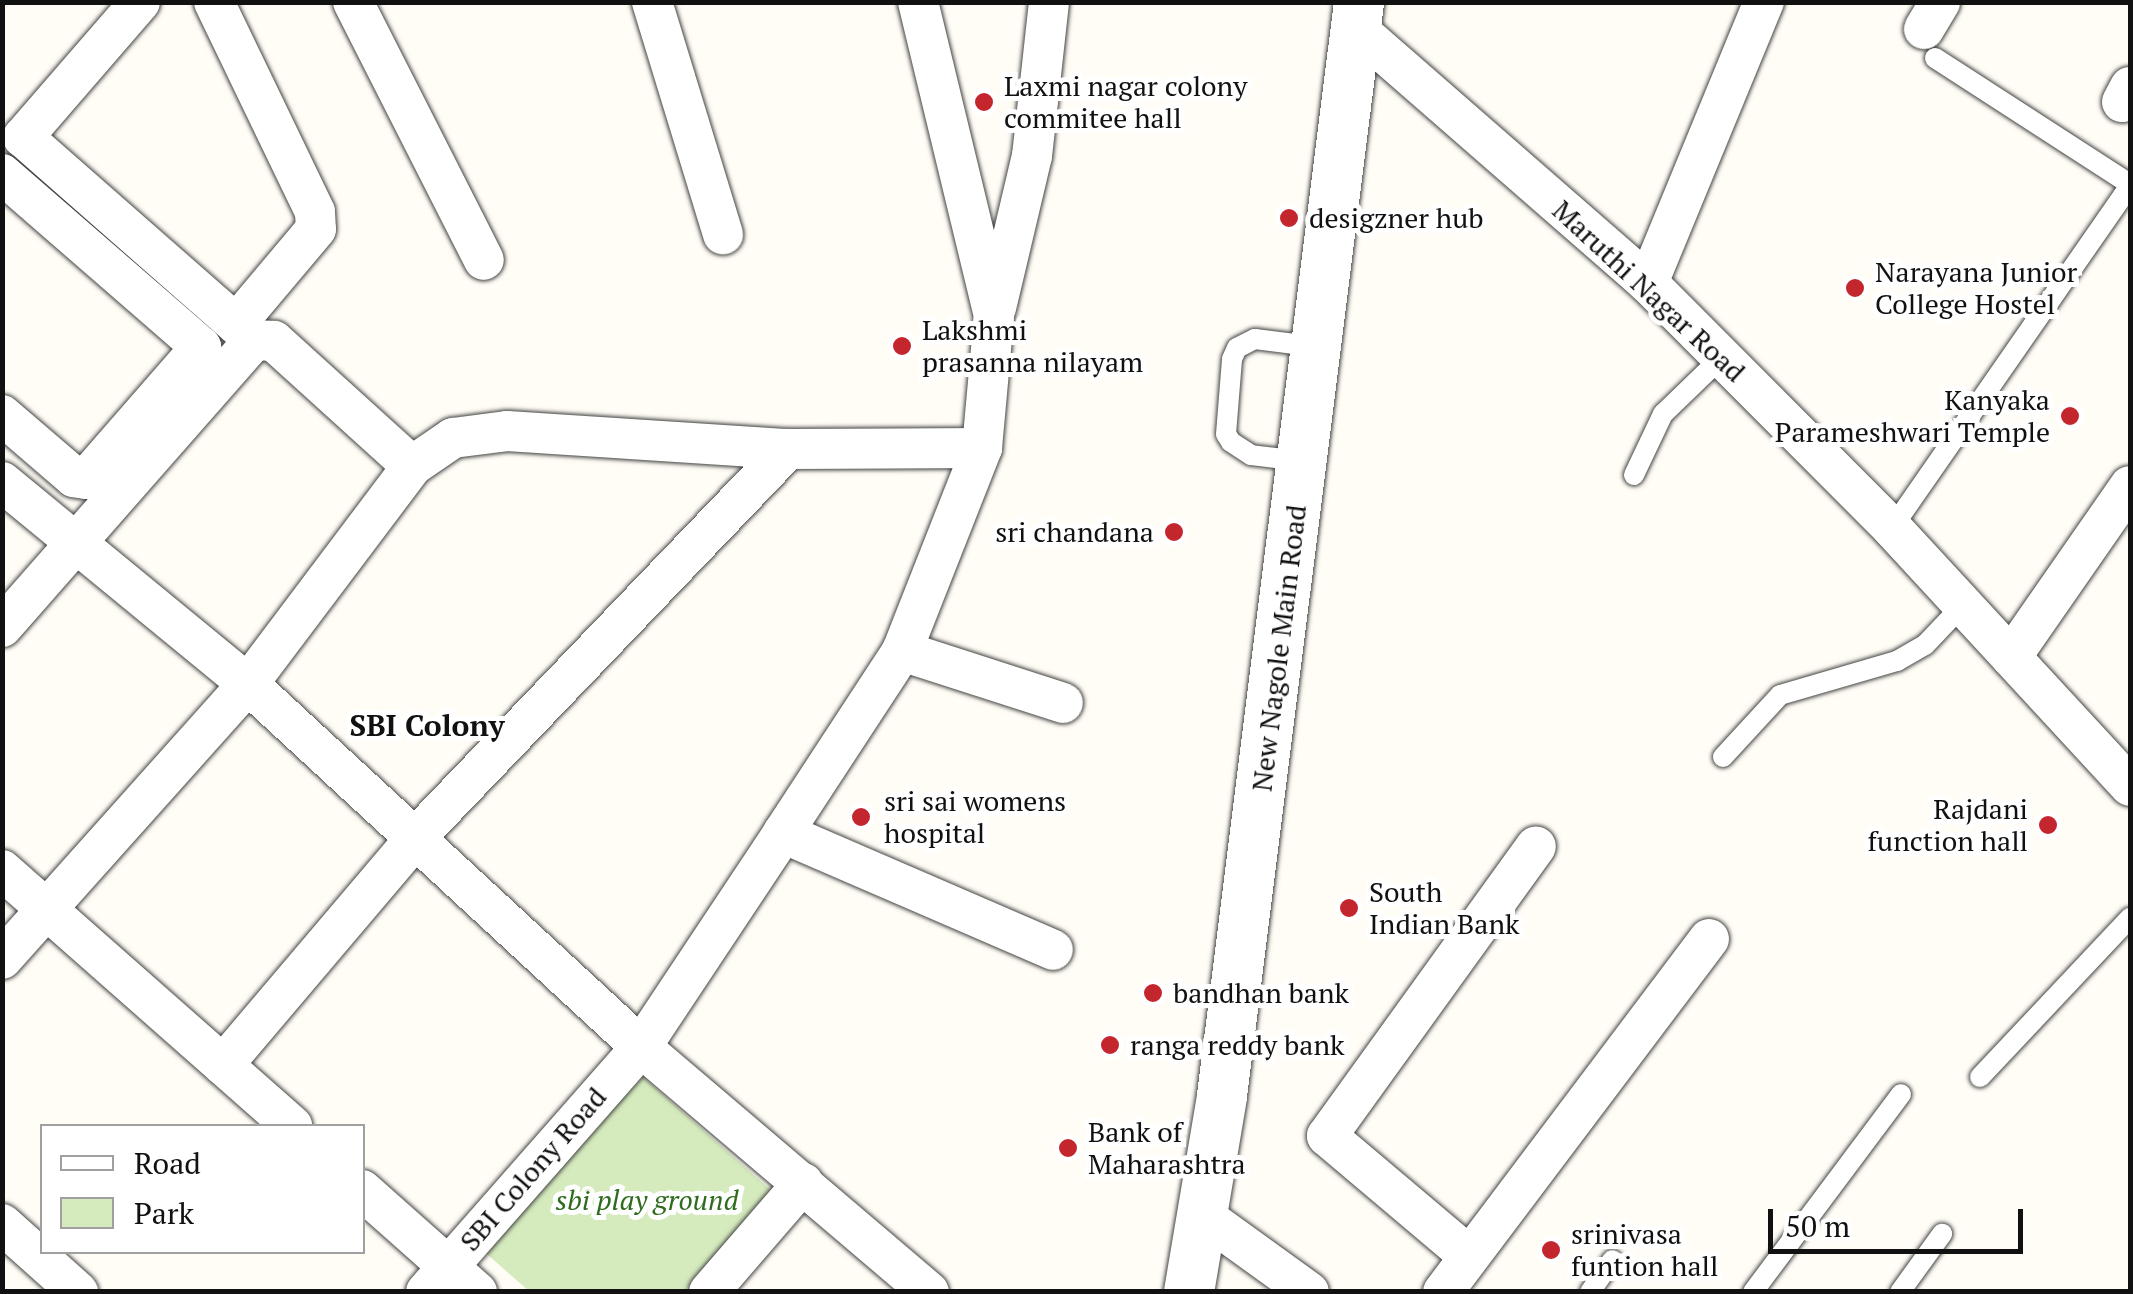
<!DOCTYPE html>
<style>
body{margin:0}
#map{position:relative;width:2133px;height:1294px;overflow:hidden;background:#fffdf5;font-family:"PT Serif",serif}
div>[style]{position:absolute}
.green>*{inset:0;background:#d5ebbd}
.roads{filter:drop-shadow(0 0 2px #444) drop-shadow(0 0 2px #444)}
.service>*{height:20px;margin:-10px;padding:0 10px;transform-origin:10px;border-radius:10px;background:#fff}
.minor>*{height:40px;margin:-20px;padding:0 20px;transform-origin:20px;border-radius:20px;background:#fff}
.tertiary>*{height:50px;margin:-25px;padding:0 25px;transform-origin:25px;border-radius:25px;background:#fff}
.dots>*{width:28px;height:28px;translate:-50% -50%;box-sizing:border-box;border:5px solid #fff;border-radius:50%}
span{translate:-50% -50%;white-space:nowrap;text-align:center;line-height:1.15;-webkit-text-stroke:10px #fff;paint-order:stroke}
.poi-label{font-size:28px;color:#111}
.left{translate:0 -50%;text-align:left}
.right{translate:-100% -50%;text-align:right}
.street-label{font-size:28px;color:#111}
.park-label{font-size:28px;color:#2f6b1f;font-style:italic}
.neighbourhood-label{font-size:30px;color:#111;font-weight:700}
.frame{position:absolute;inset:0;border:5px solid #111;pointer-events:none}
.legend{position:absolute;left:40px;top:1124px;width:325px;height:130px;box-sizing:border-box;background:#fff;border:2px solid #a0a0a0;margin:0;padding:12px 18px;list-style:none;font-size:30px;color:#111}
.legend li{display:flex;align-items:center;gap:20px;height:50px}
.legend b{width:50px;border:2px solid #a0a0a0}
.scale{position:absolute;left:1768px;top:1209px;width:255px;height:45px;box-sizing:border-box;border:5px solid #111;border-top:0;padding-left:12px;font-size:30px;line-height:35px;white-space:nowrap;color:#111;-webkit-text-stroke:8px #fff;paint-order:stroke}
</style>
<div id="map">
<div class="green">
<div style="clip-path:polygon(643px 1077px,772px 1191px,684px 1291px,529px 1291px,481px 1249px)"></div>
</div>
<div class="roads">
<div class="service">
<div style="left:1935px;top:58px;width:232px;rotate:32.9deg"></div>
<div style="left:1301px;top:461px;width:50px;rotate:-173.2deg"></div>
<div style="left:1251px;top:455px;width:24px;rotate:-147deg"></div>
<div style="left:1231px;top:442px;width:9px;rotate:-122deg"></div>
<div style="left:1226px;top:434px;width:75px;rotate:-85.4deg"></div>
<div style="left:1232px;top:359px;width:12px;rotate:-66deg"></div>
<div style="left:1237px;top:348px;width:20px;rotate:-27deg"></div>
<div style="left:1255px;top:339px;width:64px;rotate:7.2deg"></div>
<div style="left:1634px;top:475px;width:68px;rotate:-64.6deg"></div>
<div style="left:1663px;top:414px;width:82px;rotate:-44deg"></div>
<div style="left:1892px;top:528px;width:417px;rotate:-55.2deg"></div>
<div style="left:1723px;top:757px;width:84px;rotate:-47.4deg"></div>
<div style="left:1780px;top:695px;width:122px;rotate:-16.2deg"></div>
<div style="left:1897px;top:661px;width:32px;rotate:-30deg"></div>
<div style="left:1925px;top:645px;width:55px;rotate:-46.5deg"></div>
<div style="left:1980px;top:1077px;width:219px;rotate:-46.7deg"></div>
<div style="left:1590px;top:1292px;width:39px;rotate:-55deg"></div>
<div style="left:1753px;top:1292px;width:247px;rotate:-53.2deg"></div>
<div style="left:1900px;top:1292px;width:72px;rotate:-54.1deg"></div>
</div>
<div class="minor">
<div style="left:140px;top:2px;width:179px;rotate:130.9deg"></div>
<div style="left:23px;top:137px;width:308px;rotate:41.3deg"></div>
<div style="left:214px;top:2px;width:233px;rotate:64.3deg"></div>
<div style="left:315px;top:212px;width:17px;rotate:87deg"></div>
<div style="left:316px;top:229px;width:124px;rotate:130.1deg"></div>
<div style="left:353px;top:2px;width:289px;rotate:63.1deg"></div>
<div style="left:652px;top:2px;width:243px;rotate:73deg"></div>
<div style="left:1924px;top:29px;width:31px;rotate:-59deg"></div>
<div style="left:1358px;top:30px;width:385px;rotate:41.1deg"></div>
<div style="left:1648px;top:283px;width:346px;rotate:45.1deg"></div>
<div style="left:1892px;top:528px;width:351px;rotate:47.3deg"></div>
<div style="left:2122px;top:102px;width:17px;rotate:-62deg"></div>
<div style="left:2px;top:174px;width:264px;rotate:41deg"></div>
<div style="left:201px;top:347px;width:175px;rotate:131.1deg"></div>
<div style="left:86px;top:479px;width:12px;rotate:-171deg"></div>
<div style="left:74px;top:477px;width:95px;rotate:-139.3deg"></div>
<div style="left:1648px;top:283px;width:304px;rotate:-67.6deg"></div>
<div style="left:996px;top:308px;width:156px;rotate:-76.7deg"></div>
<div style="left:1032px;top:156px;width:155px;rotate:-83.7deg"></div>
<div style="left:2px;top:482px;width:318px;rotate:39.4deg"></div>
<div style="left:248px;top:684px;width:535px;rotate:42.73deg"></div>
<div style="left:641px;top:1047px;width:378px;rotate:40.4deg"></div>
<div style="left:2px;top:627px;width:382px;rotate:-48.7deg"></div>
<div style="left:254px;top:340px;width:20px;rotate:3deg"></div>
<div style="left:274px;top:341px;width:186px;rotate:42.2deg"></div>
<div style="left:902px;top:651px;width:169px;rotate:17.9deg"></div>
<div style="left:2011px;top:657px;width:208px;rotate:-55.2deg"></div>
<div style="left:783px;top:833px;width:294px;rotate:23.4deg"></div>
<div style="left:2px;top:870px;width:387px;rotate:41.4deg"></div>
<div style="left:2px;top:959px;width:369px;rotate:-48.2deg"></div>
<div style="left:248px;top:684px;width:273px;rotate:-53deg"></div>
<div style="left:412px;top:466px;width:50px;rotate:-34.3deg"></div>
<div style="left:453px;top:438px;width:54px;rotate:-7.4deg"></div>
<div style="left:507px;top:431px;width:282px;rotate:3.7deg"></div>
<div style="left:788px;top:449px;width:194px;rotate:-0.3deg"></div>
<div style="left:223px;top:1065px;width:300px;rotate:-49.7deg"></div>
<div style="left:417px;top:836px;width:536px;rotate:-46.21deg"></div>
<div style="left:362px;top:1190px;width:154px;rotate:41.6deg"></div>
<div style="left:1205px;top:1217px;width:128px;rotate:35.8deg"></div>
<div style="left:2px;top:1224px;width:102px;rotate:41.8deg"></div>
<div style="left:1469px;top:1256px;width:186px;rotate:-139.8deg"></div>
<div style="left:1327px;top:1136px;width:357px;rotate:-54.2deg"></div>
<div style="left:426px;top:1292px;width:326px;rotate:-48.7deg"></div>
<div style="left:641px;top:1047px;width:257px;rotate:-56.4deg"></div>
<div style="left:783px;top:833px;width:217px;rotate:-56.8deg"></div>
<div style="left:902px;top:651px;width:218px;rotate:-68.5deg"></div>
<div style="left:982px;top:448px;width:133px;rotate:-84.8deg"></div>
<div style="left:994px;top:316px;width:323px;rotate:-103.6deg"></div>
<div style="left:709px;top:1292px;width:144px;rotate:-49.2deg"></div>
<div style="left:1443px;top:1292px;width:442px;rotate:-53deg"></div>
</div>
<div class="tertiary">
<div style="left:1189px;top:1292px;width:199px;rotate:-80.4deg"></div>
<div style="left:1222px;top:1096px;width:1103px;rotate:-82.86deg"></div>
</div>
</div>
<div class="dots">
<div style="left:984px;top:102px;background:#c4262e"></div>
<div style="left:1289px;top:218px;background:#c4262e"></div>
<div style="left:1855px;top:288px;background:#c4262e"></div>
<div style="left:902px;top:346px;background:#c4262e"></div>
<div style="left:2070px;top:416px;background:#c4262e"></div>
<div style="left:1174px;top:532px;background:#c4262e"></div>
<div style="left:861px;top:817px;background:#c4262e"></div>
<div style="left:2048px;top:825px;background:#c4262e"></div>
<div style="left:1349px;top:908px;background:#c4262e"></div>
<div style="left:1153px;top:993px;background:#c4262e"></div>
<div style="left:1110px;top:1045px;background:#c4262e"></div>
<div style="left:1068px;top:1148px;background:#c4262e"></div>
<div style="left:1551px;top:1250px;background:#c4262e"></div>
</div>
<div class="poi-label">
<span class="left" style="left:1004px;top:102px">Laxmi nagar colony<br>commitee hall</span>
<span class="left" style="left:1309px;top:218px">desigzner hub</span>
<span class="left" style="left:1875px;top:288px">Narayana Junior<br>College Hostel</span>
<span class="left" style="left:922px;top:346px">Lakshmi<br>prasanna nilayam</span>
<span class="right" style="left:2050px;top:416px">Kanyaka<br>Parameshwari Temple</span>
<span class="right" style="left:1154px;top:532px">sri chandana</span>
<span class="left" style="left:884px;top:817px">sri sai womens<br>hospital</span>
<span class="right" style="left:2028px;top:825px">Rajdani<br>function hall</span>
<span class="left" style="left:1369px;top:908px">South<br>Indian Bank</span>
<span class="left" style="left:1173px;top:993px">bandhan bank</span>
<span class="left" style="left:1130px;top:1045px">ranga reddy bank</span>
<span class="left" style="left:1088px;top:1148px">Bank of<br>Maharashtra</span>
<span class="left" style="left:1571px;top:1250px">srinivasa<br>funtion hall</span>
</div>
<div class="street-label">
<span style="left:1649px;top:291px;rotate:43deg">Maruthi Nagar Road</span>
<span style="left:1279px;top:648px;rotate:-83deg">New Nagole Main Road</span>
<span style="left:533px;top:1169px;rotate:-49deg">SBI Colony Road</span>
</div>
<div class="park-label">
<span style="left:647px;top:1200px">sbi play ground</span>
</div>
<div class="neighbourhood-label">
<span style="left:427px;top:725px">SBI Colony</span>
</div>
<div class="frame"></div>
<ul class="legend">
<li><b style="height:12px;background:#fff"></b>Road</li>
<li><b style="height:28px;background:#d5ebbd"></b>Park</li>
</ul>
<div class="scale">50 m</div>
</div>
